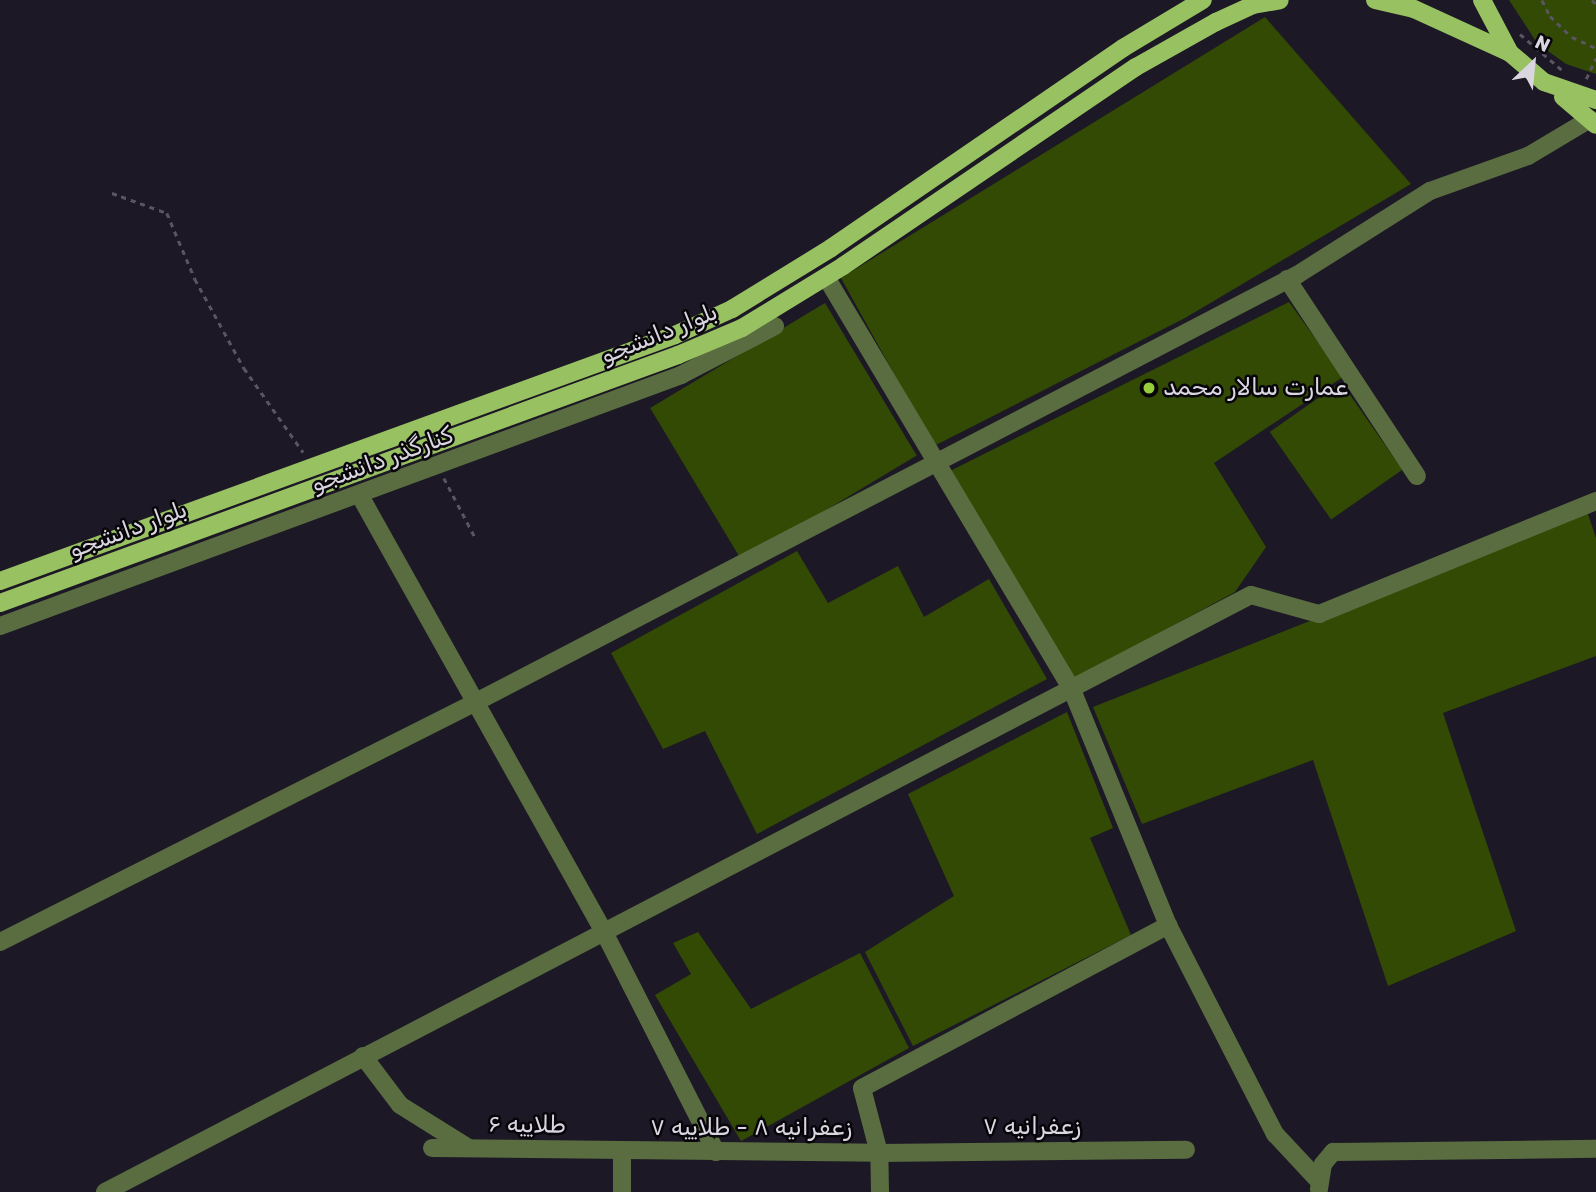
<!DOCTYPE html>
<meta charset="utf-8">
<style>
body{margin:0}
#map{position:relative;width:1596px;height:1192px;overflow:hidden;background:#1d1825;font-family:Rubik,Cairo,sans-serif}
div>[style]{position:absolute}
.green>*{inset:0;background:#324a04;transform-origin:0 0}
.path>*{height:2.5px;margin-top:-1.25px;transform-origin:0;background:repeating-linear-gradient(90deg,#5a5561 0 5px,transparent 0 10px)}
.minor>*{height:18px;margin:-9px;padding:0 9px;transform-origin:9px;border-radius:9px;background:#596d40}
.major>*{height:18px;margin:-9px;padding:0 9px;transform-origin:9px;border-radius:9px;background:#98c161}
.dots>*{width:19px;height:19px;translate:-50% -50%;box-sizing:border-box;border:4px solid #07050a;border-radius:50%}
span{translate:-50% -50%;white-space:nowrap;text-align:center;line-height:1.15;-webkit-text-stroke:5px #07050a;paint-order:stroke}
.street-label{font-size:24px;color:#d9d6df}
.poi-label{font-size:24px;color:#d9d6df}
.left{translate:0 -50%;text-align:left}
.north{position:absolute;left:1498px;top:28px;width:70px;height:70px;-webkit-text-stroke:5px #07050a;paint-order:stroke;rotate:26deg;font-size:19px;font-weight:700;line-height:28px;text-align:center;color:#d9d6df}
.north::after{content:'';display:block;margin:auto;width:24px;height:32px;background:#d9d6df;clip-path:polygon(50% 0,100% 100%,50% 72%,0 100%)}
</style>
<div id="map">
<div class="green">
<div style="clip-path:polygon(1509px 0,1596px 0,1596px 74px,1566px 64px,1537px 43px)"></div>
<div style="clip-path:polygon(1265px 17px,1411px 184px,1185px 318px,934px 446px,841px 278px)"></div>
<div style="clip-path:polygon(1289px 302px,1343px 377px,1214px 463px,1266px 547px,1235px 592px,1074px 679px,948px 472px)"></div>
<div style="left:825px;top:303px;width:178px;height:204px;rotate:59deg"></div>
<div style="left:1341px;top:382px;width:107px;height:87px;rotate:55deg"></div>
<div style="clip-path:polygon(1587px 511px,1596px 538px,1596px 656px,1443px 713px,1516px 931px,1388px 986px,1313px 760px,1142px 824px,1093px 707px)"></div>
<div style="clip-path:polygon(797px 551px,828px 603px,898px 566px,924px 617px,989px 579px,1047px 679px,757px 834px,705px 731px,663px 749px,611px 653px)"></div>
<div style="clip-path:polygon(1067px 712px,1113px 828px,1090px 838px,1131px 935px,913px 1046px,865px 952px,954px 896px,908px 794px)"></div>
<div style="clip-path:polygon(698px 932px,751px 1009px,860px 953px,909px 1048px,741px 1141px,655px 995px,691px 974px,673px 943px)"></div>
</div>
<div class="path">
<div style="left:1542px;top:0;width:18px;rotate:63deg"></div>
<div style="left:1550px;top:16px;width:30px;rotate:44deg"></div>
<div style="left:1572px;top:37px;width:26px;rotate:25deg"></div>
<div style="left:1592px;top:0;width:6px;rotate:45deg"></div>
<div style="left:1520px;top:34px;width:55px;rotate:40.6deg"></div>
<div style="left:1586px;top:79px;width:23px;rotate:-65deg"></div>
<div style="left:112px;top:193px;width:59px;rotate:20deg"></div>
<div style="left:167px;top:213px;width:72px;rotate:67deg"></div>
<div style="left:195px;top:279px;width:102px;rotate:61.2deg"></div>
<div style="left:244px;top:368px;width:103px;rotate:54.9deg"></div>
<div style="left:444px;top:478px;width:67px;rotate:62.3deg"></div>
</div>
<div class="minor">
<div style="left:826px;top:277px;width:481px;rotate:59.2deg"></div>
<div style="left:1072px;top:690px;width:254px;rotate:67.8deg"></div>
<div style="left:1168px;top:925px;width:235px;rotate:62.9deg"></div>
<div style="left:1275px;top:1134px;width:64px;rotate:46.9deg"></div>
<div style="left:1287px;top:279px;width:236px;rotate:56.6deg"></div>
<div style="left:359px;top:494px;width:502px;rotate:60.78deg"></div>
<div style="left:604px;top:932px;width:247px;rotate:63deg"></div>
<div style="left:0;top:626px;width:726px;rotate:-20.23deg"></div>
<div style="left:681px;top:375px;width:106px;rotate:-27.5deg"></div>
<div style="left:0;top:942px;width:531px;rotate:-26.76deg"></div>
<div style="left:474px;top:703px;width:928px;rotate:-27.48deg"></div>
<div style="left:1297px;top:275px;width:157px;rotate:-32.3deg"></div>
<div style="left:1430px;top:191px;width:104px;rotate:-19.7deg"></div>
<div style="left:1528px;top:156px;width:72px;rotate:-30.8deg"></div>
<div style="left:363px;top:1056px;width:61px;rotate:52.9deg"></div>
<div style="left:400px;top:1105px;width:79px;rotate:32.1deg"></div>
<div style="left:432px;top:1148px;width:447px;rotate:0.6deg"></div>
<div style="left:879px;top:1153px;width:307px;rotate:-0.6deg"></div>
<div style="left:1319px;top:1189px;width:25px;rotate:-81deg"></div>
<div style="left:1323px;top:1164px;width:16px;rotate:-50deg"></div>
<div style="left:1333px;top:1152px;width:263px;rotate:-0.7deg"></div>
<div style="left:105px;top:1192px;width:1292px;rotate:-27.52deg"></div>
<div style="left:1251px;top:595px;width:71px;rotate:15.6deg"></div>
<div style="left:1319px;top:614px;width:299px;rotate:-22.2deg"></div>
<div style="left:622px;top:1192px;width:41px;rotate:-90deg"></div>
<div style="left:880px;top:1192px;width:39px;rotate:-91deg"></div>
<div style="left:879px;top:1153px;width:67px;rotate:-104.7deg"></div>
<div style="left:862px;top:1088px;width:347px;rotate:-28deg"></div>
</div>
<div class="major">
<div style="left:1375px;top:0;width:40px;rotate:13deg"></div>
<div style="left:1414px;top:9px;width:103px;rotate:24.6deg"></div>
<div style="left:1482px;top:0;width:60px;rotate:62.2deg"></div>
<div style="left:1510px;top:53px;width:45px;rotate:40.5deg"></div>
<div style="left:1544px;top:82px;width:55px;rotate:19.1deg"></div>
<div style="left:1563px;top:97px;width:43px;rotate:40.3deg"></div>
<div style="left:0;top:581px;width:718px;rotate:-20.02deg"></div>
<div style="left:675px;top:335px;width:63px;rotate:-24.5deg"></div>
<div style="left:732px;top:309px;width:116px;rotate:-31.6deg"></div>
<div style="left:831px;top:248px;width:354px;rotate:-34.4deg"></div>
<div style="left:1123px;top:48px;width:93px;rotate:-31deg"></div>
<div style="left:0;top:603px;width:722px;rotate:-20.09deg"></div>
<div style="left:678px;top:355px;width:69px;rotate:-22.9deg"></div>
<div style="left:742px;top:328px;width:119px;rotate:-31.5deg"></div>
<div style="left:843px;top:266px;width:354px;rotate:-34.2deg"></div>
<div style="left:1136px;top:67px;width:92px;rotate:-29.4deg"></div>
<div style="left:1216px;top:22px;width:41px;rotate:-24.7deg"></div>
<div style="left:1253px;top:5px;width:27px;rotate:-10deg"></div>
</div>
<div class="dots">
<div style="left:1149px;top:388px;background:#95cc3a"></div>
</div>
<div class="street-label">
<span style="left:659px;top:334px;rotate:-22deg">بلوار دانشجو</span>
<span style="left:382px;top:460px;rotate:-20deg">کنارگذر دانشجو</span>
<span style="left:128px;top:530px;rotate:-20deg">بلوار دانشجو</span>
<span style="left:527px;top:1125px;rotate:1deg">طلاییه ۶</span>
<span style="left:1032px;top:1127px">زعفرانیه ۷</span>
<span style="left:751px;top:1128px">زعفرانیه ۸ - طلاییه ۷</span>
</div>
<div class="poi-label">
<span class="left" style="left:1163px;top:388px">عمارت سالار محمد</span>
</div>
<div class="north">N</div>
</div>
